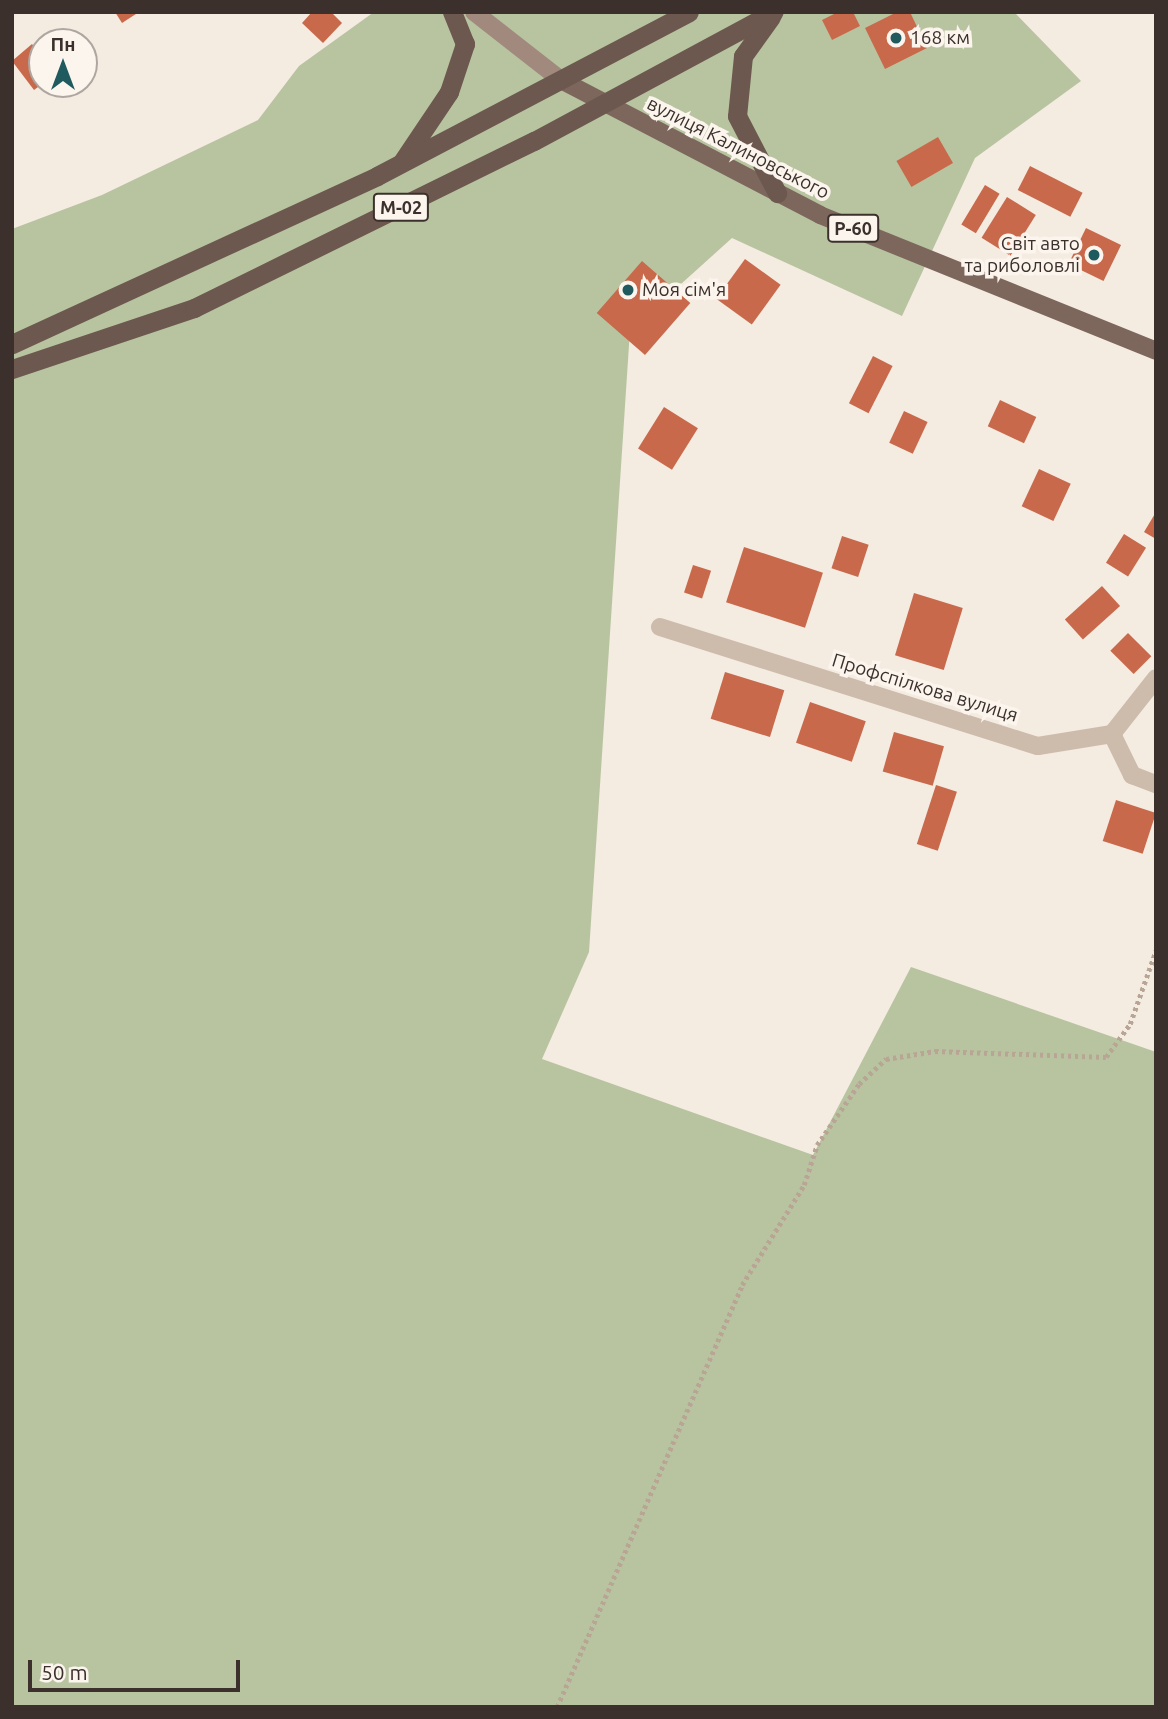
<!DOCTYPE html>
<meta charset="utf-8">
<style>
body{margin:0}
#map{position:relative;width:1168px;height:1719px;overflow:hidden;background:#f4ebe1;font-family:Ubuntu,sans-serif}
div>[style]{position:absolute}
.green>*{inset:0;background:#b8c4a0}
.building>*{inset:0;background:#c8694b;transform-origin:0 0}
.path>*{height:4.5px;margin-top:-2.25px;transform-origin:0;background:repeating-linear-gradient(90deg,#b9a596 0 3.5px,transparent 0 7px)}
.minor>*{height:18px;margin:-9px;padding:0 9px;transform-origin:9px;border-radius:9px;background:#cdbbac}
.secondary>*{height:18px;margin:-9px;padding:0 9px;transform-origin:9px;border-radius:9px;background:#a18a7d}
.primary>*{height:18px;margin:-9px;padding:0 9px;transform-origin:9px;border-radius:9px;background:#7d675c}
.trunk>*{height:19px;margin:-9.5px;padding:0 9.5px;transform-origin:9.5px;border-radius:9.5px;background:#6c584f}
.dots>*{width:19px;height:19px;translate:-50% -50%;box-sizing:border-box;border:4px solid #fbf5ee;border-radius:50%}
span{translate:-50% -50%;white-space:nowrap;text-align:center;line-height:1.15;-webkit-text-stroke:7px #fbf5ee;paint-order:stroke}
.shield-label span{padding:2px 5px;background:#fbf5ee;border:2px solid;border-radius:5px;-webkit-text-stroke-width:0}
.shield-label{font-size:18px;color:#3b302b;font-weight:700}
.poi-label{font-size:19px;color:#3b302b}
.left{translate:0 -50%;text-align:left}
.right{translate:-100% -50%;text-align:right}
.street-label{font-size:19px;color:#3b302b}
.frame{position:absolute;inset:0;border:14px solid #3b302b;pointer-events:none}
.north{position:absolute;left:28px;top:28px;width:70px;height:70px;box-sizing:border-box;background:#fbf5ee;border:2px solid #aea6a0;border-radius:50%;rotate:0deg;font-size:19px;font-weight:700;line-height:28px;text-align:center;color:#3b302b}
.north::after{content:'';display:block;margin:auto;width:24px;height:32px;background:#1f5a5e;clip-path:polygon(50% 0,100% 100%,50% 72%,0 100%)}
.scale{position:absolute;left:28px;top:1660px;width:212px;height:32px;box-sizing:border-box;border:4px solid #3b302b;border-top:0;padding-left:9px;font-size:21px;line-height:24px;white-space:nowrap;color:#3b302b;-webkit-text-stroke:5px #fbf5ee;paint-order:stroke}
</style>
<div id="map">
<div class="green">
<div style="clip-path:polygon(374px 12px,1014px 12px,1081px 81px,975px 158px,902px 316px,732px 238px,630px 330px,589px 952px,542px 1059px,813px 1155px,911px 967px,1156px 1052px,1156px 1707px,12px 1707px,12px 229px,102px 195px,258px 120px,299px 66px)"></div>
</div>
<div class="building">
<div style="clip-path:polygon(115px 12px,139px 12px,122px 23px)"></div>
<div style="clip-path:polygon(312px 12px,331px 12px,342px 23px,323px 43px,302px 23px)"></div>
<div style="clip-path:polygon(838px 12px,853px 12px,860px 26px,832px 40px,822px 20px)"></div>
<div style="clip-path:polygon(897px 12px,910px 12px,927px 48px,885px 69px,865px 28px)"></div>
<div style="clip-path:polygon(32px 44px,42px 57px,42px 84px,34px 90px,12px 61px)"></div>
<div style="left:938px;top:137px;width:30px;height:48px;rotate:60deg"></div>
<div style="left:1030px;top:166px;width:59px;height:27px;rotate:27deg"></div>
<div style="left:985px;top:185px;width:17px;height:46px;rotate:31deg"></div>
<div style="left:1007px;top:197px;width:34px;height:48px;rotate:32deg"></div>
<div style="left:1086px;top:228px;width:39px;height:40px;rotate:26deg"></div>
<div style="left:745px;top:259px;width:44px;height:49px;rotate:36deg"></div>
<div style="left:642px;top:261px;width:64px;height:69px;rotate:41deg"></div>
<div style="left:873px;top:356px;width:22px;height:53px;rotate:27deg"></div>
<div style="left:1000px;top:400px;width:40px;height:29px;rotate:25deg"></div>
<div style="left:664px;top:407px;width:40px;height:49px;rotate:32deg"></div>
<div style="left:904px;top:411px;width:26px;height:35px;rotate:25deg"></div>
<div style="left:1039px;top:469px;width:35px;height:41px;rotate:25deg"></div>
<div style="clip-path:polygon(1156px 512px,1156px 539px,1144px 532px)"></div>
<div style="left:1124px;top:534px;width:26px;height:34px;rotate:32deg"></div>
<div style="left:842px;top:536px;width:28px;height:34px;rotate:18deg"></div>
<div style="left:744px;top:547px;width:83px;height:58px;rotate:18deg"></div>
<div style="left:693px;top:565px;width:19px;height:29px;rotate:18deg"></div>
<div style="left:1102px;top:586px;width:27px;height:50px;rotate:48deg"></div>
<div style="left:914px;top:593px;width:51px;height:65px;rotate:17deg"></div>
<div style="left:1128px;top:633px;width:33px;height:25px;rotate:45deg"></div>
<div style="left:725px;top:672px;width:62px;height:49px;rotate:17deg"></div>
<div style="left:810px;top:702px;width:59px;height:43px;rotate:19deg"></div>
<div style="left:894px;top:732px;width:52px;height:41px;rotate:16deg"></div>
<div style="left:936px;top:785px;width:22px;height:62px;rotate:18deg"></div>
<div style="left:1116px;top:800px;width:42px;height:43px;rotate:18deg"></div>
</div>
<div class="path">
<div style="left:557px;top:1707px;width:461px;rotate:-66.3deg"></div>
<div style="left:742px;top:1285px;width:118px;rotate:-58.2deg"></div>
<div style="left:804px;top:1185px;width:42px;rotate:-72deg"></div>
<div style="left:817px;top:1145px;width:74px;rotate:-55.5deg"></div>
<div style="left:859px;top:1084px;width:37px;rotate:-43deg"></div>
<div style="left:886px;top:1059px;width:50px;rotate:-9.3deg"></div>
<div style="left:935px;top:1051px;width:171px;rotate:2deg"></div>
<div style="left:1106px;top:1057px;width:41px;rotate:-54deg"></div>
<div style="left:1130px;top:1024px;width:78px;rotate:-70.6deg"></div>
</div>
<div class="minor">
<div style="left:660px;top:627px;width:396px;rotate:17.5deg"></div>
<div style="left:1038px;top:746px;width:75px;rotate:-9.2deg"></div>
<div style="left:1112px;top:734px;width:46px;rotate:64deg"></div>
<div style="left:1132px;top:775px;width:26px;rotate:21deg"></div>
<div style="left:1112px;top:734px;width:71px;rotate:-51.8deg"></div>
</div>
<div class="secondary">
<div style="left:474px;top:12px;width:110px;rotate:38deg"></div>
</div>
<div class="primary">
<div style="left:561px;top:80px;width:292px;rotate:27.5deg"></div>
<div style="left:820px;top:215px;width:362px;rotate:22deg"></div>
</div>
<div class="trunk">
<div style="left:771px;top:17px;width:48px;rotate:125.7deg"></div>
<div style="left:743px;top:56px;width:60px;rotate:95.7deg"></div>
<div style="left:737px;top:116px;width:87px;rotate:62.5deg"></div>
<div style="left:402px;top:162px;width:84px;rotate:-56.1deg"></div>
<div style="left:449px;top:92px;width:51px;rotate:-71.6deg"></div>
<div style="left:465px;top:44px;width:35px;rotate:-112deg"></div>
<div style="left:12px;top:344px;width:402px;rotate:-24.7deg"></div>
<div style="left:377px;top:176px;width:352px;rotate:-27.7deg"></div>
<div style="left:12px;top:369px;width:192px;rotate:-18.5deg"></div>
<div style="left:194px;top:308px;width:379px;rotate:-26.2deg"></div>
<div style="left:534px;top:141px;width:272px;rotate:-28.3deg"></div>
</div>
<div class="dots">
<div style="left:896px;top:38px;background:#1f5a5e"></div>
<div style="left:1094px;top:255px;background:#1f5a5e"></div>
<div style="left:628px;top:290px;background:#1f5a5e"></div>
</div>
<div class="shield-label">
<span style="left:401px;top:207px">М-02</span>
<span style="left:853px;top:228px">Р-60</span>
</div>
<div class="poi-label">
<span class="left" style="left:910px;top:38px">168 км</span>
<span class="right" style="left:1080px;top:255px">Світ авто<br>та риболовлі</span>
<span class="left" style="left:642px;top:290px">Моя сім'я</span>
</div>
<div class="street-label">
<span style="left:738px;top:148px;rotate:27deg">вулиця Калиновського</span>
<span style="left:925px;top:688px;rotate:17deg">Профспілкова вулиця</span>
</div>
<div class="frame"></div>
<div class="north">Пн</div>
<div class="scale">50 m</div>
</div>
